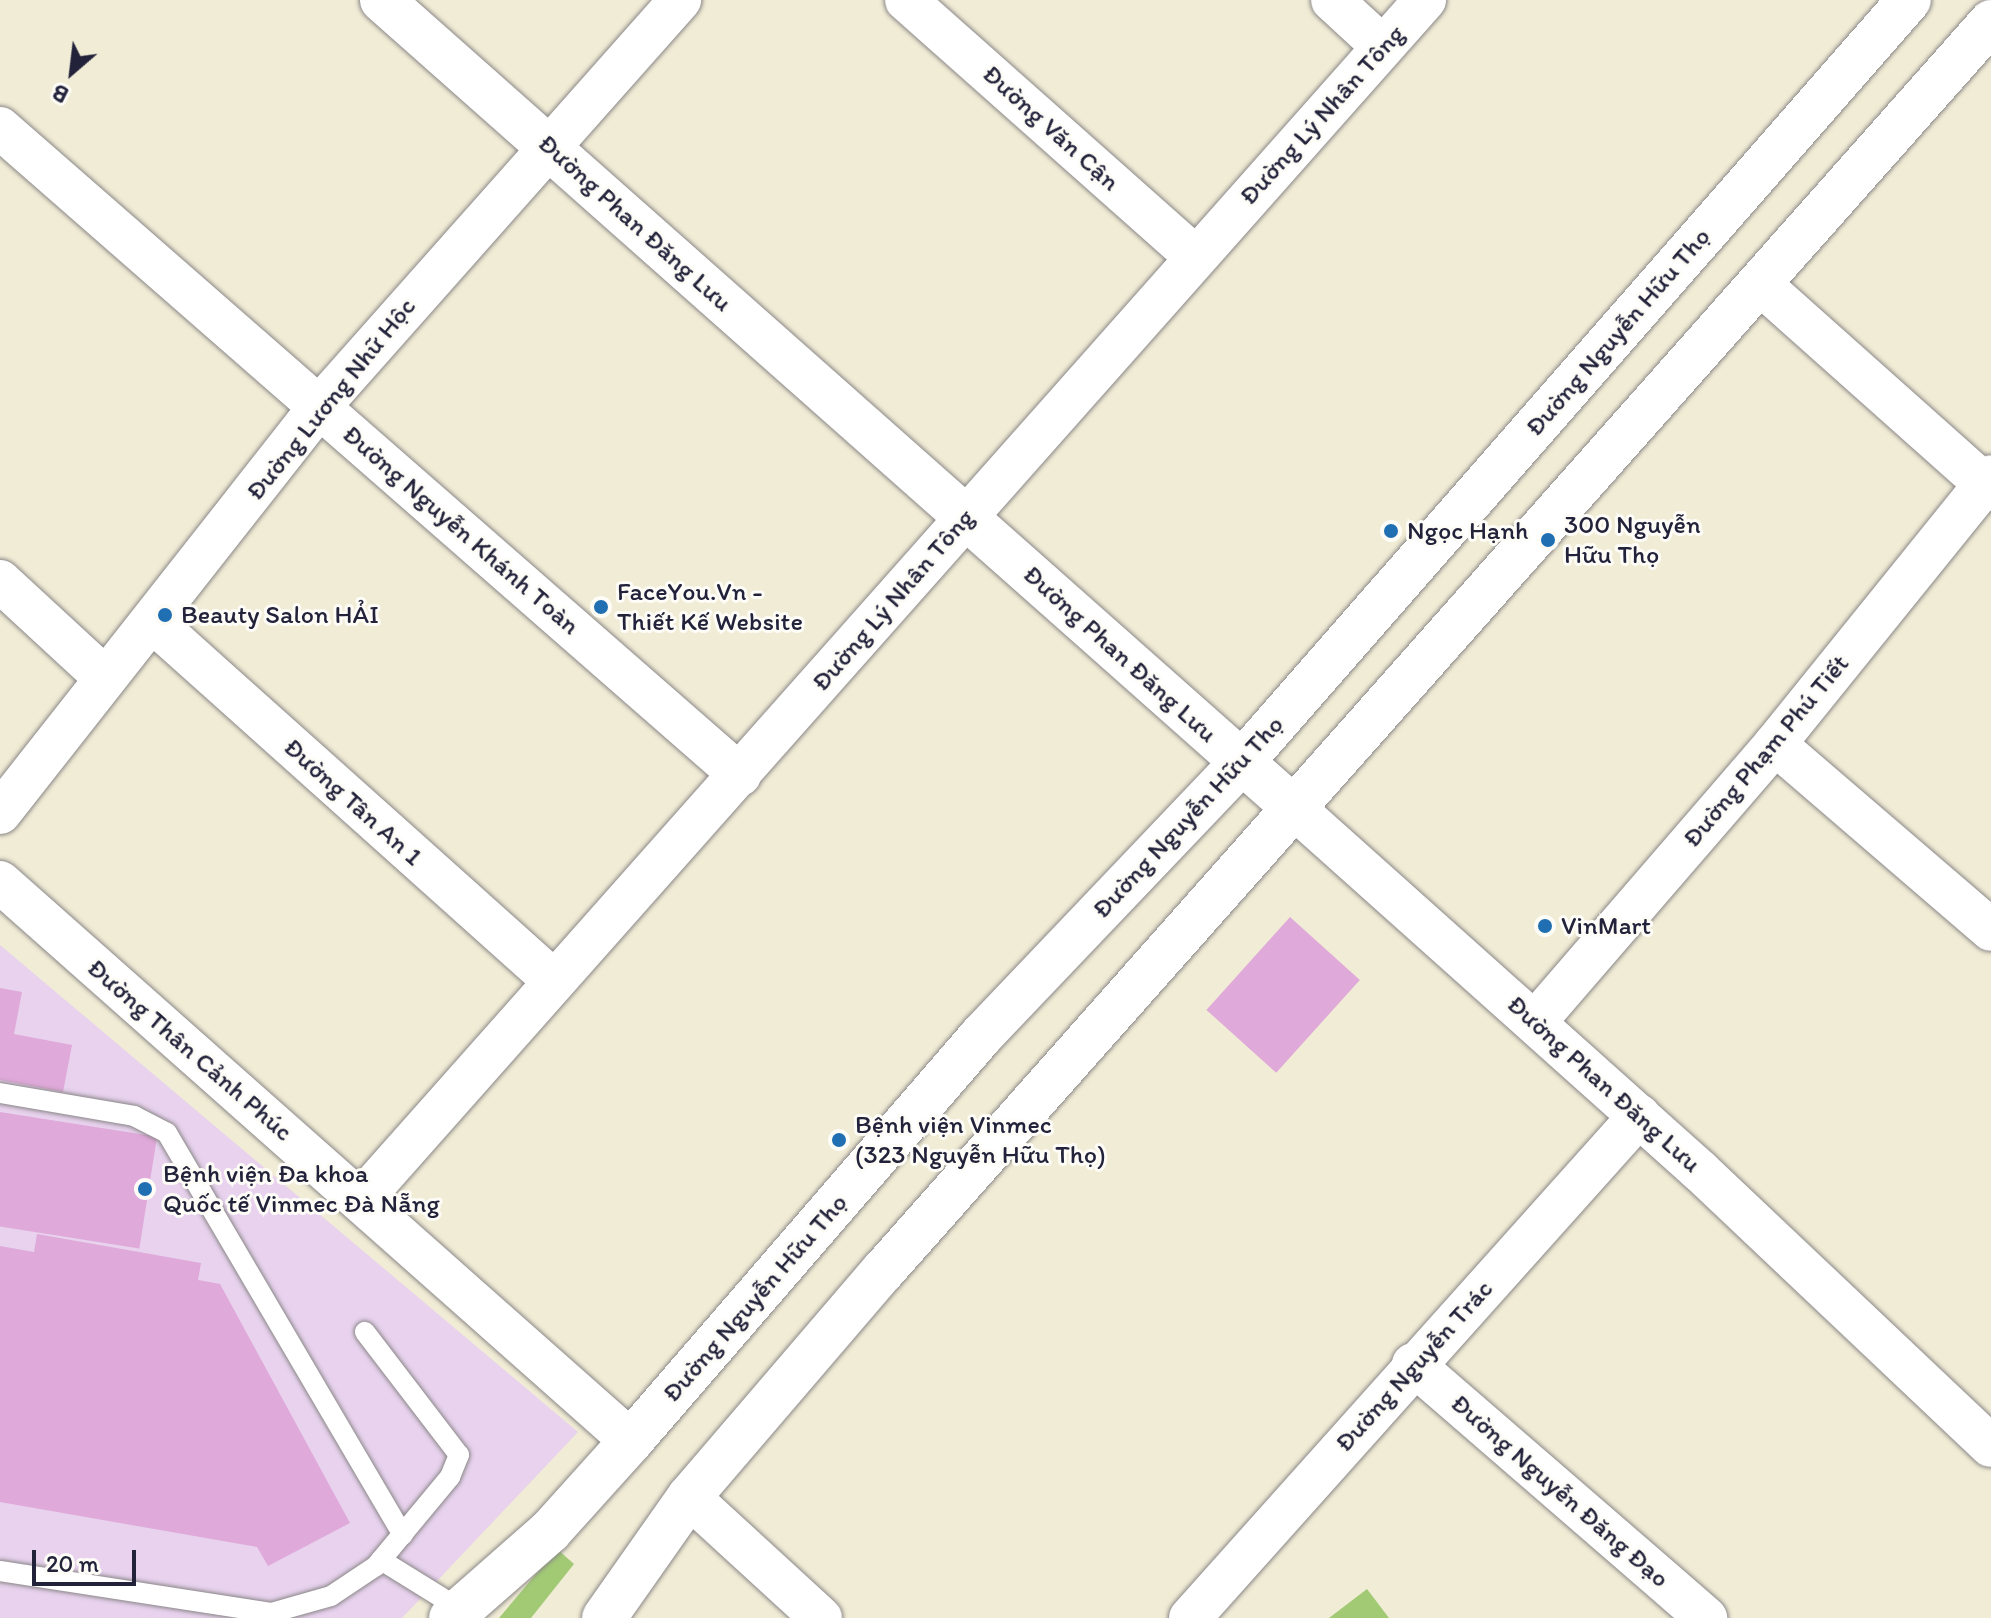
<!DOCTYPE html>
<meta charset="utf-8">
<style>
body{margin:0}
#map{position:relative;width:1991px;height:1618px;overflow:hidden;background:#f1ecd5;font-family:Itim,sans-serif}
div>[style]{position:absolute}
.built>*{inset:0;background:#e8d2ee}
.green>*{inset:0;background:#a2ca75}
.building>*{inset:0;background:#dfa9d9;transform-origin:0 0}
.roads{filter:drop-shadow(0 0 2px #8a8788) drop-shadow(0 0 2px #8a8788)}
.lane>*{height:20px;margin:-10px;padding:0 10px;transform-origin:10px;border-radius:10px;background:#fff}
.street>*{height:42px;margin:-21px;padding:0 21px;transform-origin:21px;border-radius:21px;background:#fff}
.secondary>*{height:44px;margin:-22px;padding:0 22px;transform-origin:22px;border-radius:22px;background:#fff}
.primary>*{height:44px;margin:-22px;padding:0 22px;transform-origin:22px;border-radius:22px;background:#fff}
.dots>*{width:22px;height:22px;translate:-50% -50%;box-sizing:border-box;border:4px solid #fdfcf7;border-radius:50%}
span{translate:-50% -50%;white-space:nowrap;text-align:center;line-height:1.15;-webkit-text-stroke:6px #fdfcf7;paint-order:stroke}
.street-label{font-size:26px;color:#22223b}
.poi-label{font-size:26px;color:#22223b}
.left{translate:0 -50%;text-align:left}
.north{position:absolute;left:32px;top:32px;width:80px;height:80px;-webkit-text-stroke:6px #fdfcf7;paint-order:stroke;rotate:208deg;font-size:22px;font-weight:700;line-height:32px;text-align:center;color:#22223b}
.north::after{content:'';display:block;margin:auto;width:28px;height:36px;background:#22223b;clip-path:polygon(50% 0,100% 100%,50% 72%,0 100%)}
.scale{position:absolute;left:32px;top:1550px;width:104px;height:36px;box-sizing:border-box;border:4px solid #22223b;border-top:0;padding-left:10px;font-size:24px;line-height:28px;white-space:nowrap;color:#22223b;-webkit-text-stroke:6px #fdfcf7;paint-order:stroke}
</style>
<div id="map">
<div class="built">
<div style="clip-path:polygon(0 945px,578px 1432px,402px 1618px,0 1618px)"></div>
</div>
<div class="green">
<div style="clip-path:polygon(557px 1549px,574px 1564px,531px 1618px,499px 1618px)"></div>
<div style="clip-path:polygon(1367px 1589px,1389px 1618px,1329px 1618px)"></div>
</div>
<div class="building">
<div style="left:1290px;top:917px;width:94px;height:125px;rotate:42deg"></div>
<div style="clip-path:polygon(0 988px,22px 992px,14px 1034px,72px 1045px,63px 1092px,0 1080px)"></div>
<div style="left:0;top:1112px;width:159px;height:113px;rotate:9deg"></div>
<div style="clip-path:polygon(37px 1234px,201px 1263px,198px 1280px,220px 1284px,350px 1523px,268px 1566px,257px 1547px,0 1502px,0 1246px,34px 1252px)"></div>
</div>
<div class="roads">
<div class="lane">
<div style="left:0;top:1093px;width:136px;rotate:9.7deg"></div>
<div style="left:134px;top:1116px;width:37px;rotate:27deg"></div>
<div style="left:167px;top:1133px;width:466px;rotate:59.6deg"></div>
<div style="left:381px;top:1560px;width:93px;rotate:31.8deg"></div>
<div style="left:0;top:1571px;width:274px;rotate:8.8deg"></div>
<div style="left:271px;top:1613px;width:62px;rotate:-15.8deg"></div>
<div style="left:331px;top:1596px;width:54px;rotate:-33.7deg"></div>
<div style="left:376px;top:1566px;width:116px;rotate:-50.3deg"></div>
<div style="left:450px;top:1477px;width:24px;rotate:-68deg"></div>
<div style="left:459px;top:1455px;width:155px;rotate:-127.4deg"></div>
</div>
<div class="street">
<div style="left:906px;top:0;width:387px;rotate:41.6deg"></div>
<div style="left:1332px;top:0;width:69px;rotate:42.7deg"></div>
<div style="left:0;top:128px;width:983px;rotate:41.16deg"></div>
<div style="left:1759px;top:283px;width:311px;rotate:41.7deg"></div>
<div style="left:0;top:581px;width:143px;rotate:42.7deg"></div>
<div style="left:153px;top:622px;width:538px;rotate:41.84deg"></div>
<div style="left:1775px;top:744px;width:285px;rotate:40.7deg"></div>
<div style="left:1294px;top:808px;width:545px;rotate:41.8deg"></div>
<div style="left:1700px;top:1171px;width:400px;rotate:43.4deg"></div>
<div style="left:0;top:813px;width:518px;rotate:-51.82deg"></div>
<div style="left:320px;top:406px;width:543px;rotate:-48.44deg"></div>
<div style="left:0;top:882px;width:843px;rotate:41.54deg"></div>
<div style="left:1536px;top:1021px;width:366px;rotate:-49.2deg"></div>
<div style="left:1775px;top:744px;width:344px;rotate:-51.1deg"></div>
<div style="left:361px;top:1200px;width:1604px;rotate:-48.44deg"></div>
<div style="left:1413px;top:1364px;width:388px;rotate:40.9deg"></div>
<div style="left:689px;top:1497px;width:179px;rotate:42.5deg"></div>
<div style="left:1190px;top:1618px;width:674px;rotate:-48.19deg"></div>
</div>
<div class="secondary">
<div style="left:382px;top:0;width:1218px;rotate:41.54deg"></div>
</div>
<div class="primary">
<div style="left:451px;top:1618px;width:132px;rotate:-41.3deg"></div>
<div style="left:550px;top:1531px;width:121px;rotate:-48deg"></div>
<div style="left:631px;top:1441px;width:537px;rotate:-49.16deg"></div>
<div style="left:982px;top:1035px;width:376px;rotate:-46.4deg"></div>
<div style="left:1241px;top:763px;width:1014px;rotate:-48.8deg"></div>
<div style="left:604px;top:1618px;width:148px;rotate:-54.9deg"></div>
<div style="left:689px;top:1497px;width:298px;rotate:-49.4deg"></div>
<div style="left:883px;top:1271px;width:1670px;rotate:-48.42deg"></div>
</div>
</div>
<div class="dots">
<div style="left:1391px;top:531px;background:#1f6fb2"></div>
<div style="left:1548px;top:540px;background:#1f6fb2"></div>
<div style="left:601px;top:607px;background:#1f6fb2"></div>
<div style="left:165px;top:615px;background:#1f6fb2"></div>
<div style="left:1545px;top:926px;background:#1f6fb2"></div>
<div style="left:839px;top:1140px;background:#1f6fb2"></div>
<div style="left:145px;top:1189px;background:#1f6fb2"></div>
</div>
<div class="street-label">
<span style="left:1322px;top:115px;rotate:-48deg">Đường Lý Nhân Tông</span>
<span style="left:1051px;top:128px;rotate:42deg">Đường Văn Cận</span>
<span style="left:635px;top:223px;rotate:42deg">Đường Phan Đăng Lưu</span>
<span style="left:1618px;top:332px;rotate:-49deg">Đường Nguyễn Hữu Thọ</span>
<span style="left:331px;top:399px;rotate:-51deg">Đường Lương Nhữ Hộc</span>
<span style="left:461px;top:530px;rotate:41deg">Đường Nguyễn Khánh Toàn</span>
<span style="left:893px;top:600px;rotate:-49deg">Đường Lý Nhân Tông</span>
<span style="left:1120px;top:654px;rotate:42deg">Đường Phan Đăng Lưu</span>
<span style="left:1766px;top:751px;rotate:-50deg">Đường Phạm Phú Tiết</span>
<span style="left:353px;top:802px;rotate:42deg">Đường Tân An 1</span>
<span style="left:1188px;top:817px;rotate:-47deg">Đường Nguyễn Hữu Thọ</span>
<span style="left:190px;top:1050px;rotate:41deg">Đường Thân Cảnh Phúc</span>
<span style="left:1604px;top:1084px;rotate:42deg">Đường Phan Đăng Lưu</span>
<span style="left:755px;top:1298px;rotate:-49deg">Đường Nguyễn Hữu Thọ</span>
<span style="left:1414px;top:1366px;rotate:-48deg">Đường Nguyễn Trác</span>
<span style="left:1560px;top:1491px;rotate:41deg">Đường Nguyễn Đăng Đạo</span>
</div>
<div class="poi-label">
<span class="left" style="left:1564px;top:540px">300 Nguyễn<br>Hữu Thọ</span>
<span class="left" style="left:1407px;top:531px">Ngọc Hạnh</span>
<span class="left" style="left:617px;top:607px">FaceYou.Vn -<br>Thiết Kế Website</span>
<span class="left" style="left:181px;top:615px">Beauty Salon HẢI</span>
<span class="left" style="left:1561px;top:926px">VinMart</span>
<span class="left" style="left:855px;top:1140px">Bệnh viện Vinmec<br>(323 Nguyễn Hữu Thọ)</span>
<span class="left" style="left:163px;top:1189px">Bệnh viện Đa khoa<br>Quốc tế Vinmec Đà Nẵng</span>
</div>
<div class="north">B</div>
<div class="scale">20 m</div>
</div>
